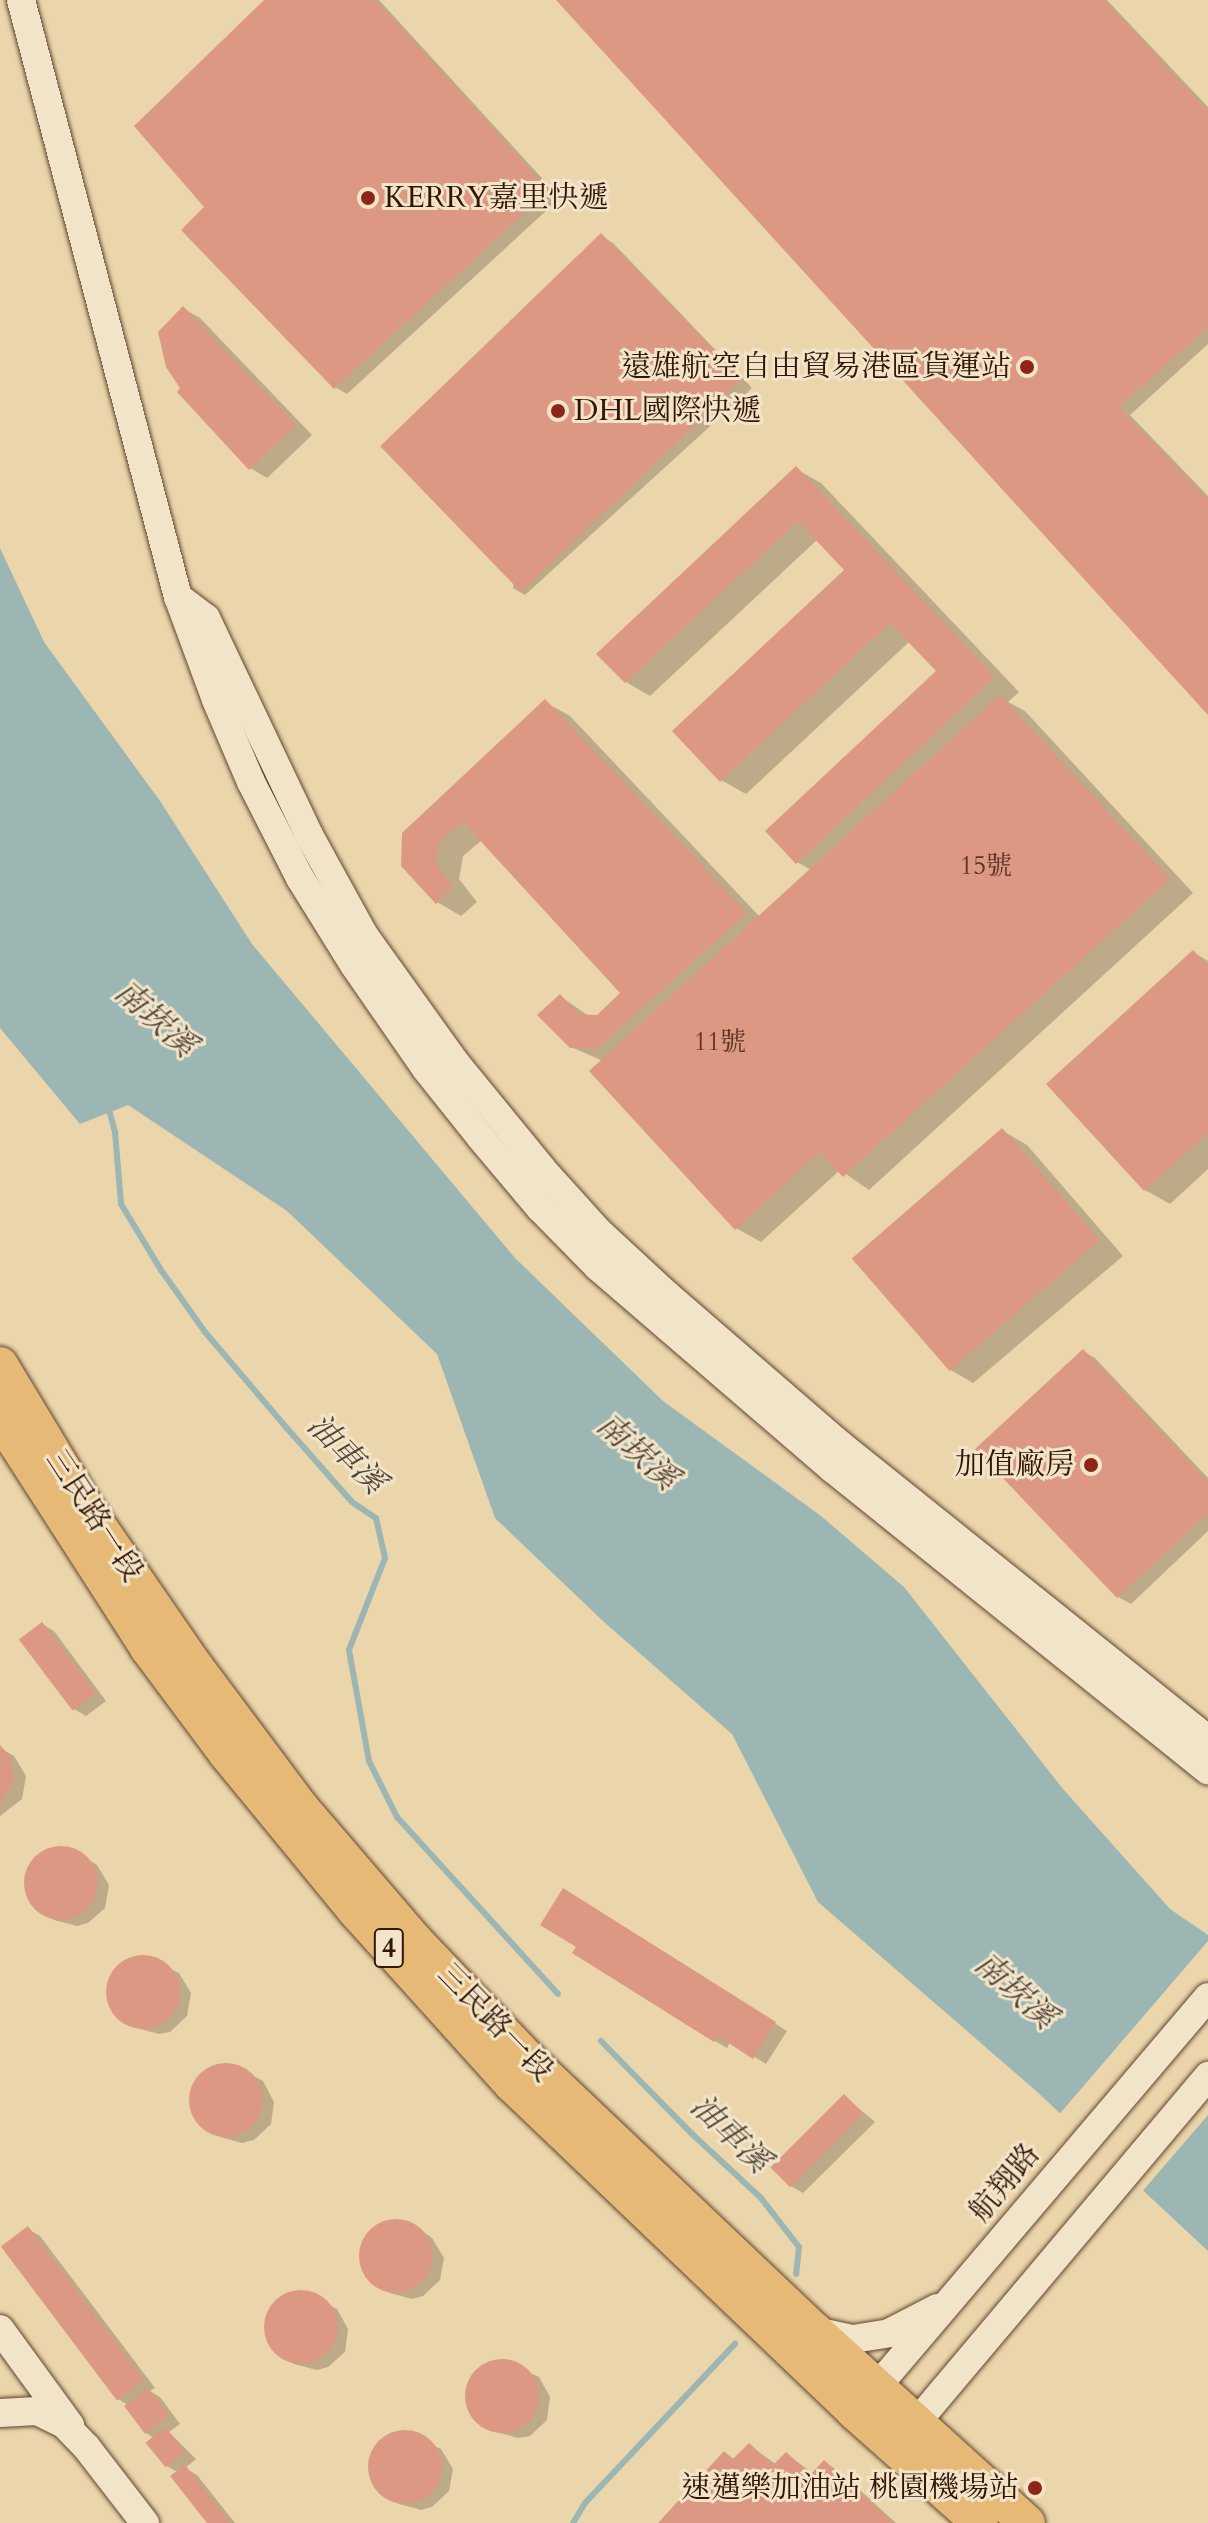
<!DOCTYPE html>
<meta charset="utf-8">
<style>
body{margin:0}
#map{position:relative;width:1208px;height:2523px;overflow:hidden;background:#ebd5ab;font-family:Cardo,"Noto Serif TC",serif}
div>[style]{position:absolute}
.water>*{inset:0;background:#9bb6b3}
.pier>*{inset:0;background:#ebd5ab}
.shadow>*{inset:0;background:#0003}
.stream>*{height:6px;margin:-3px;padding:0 3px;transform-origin:3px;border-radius:3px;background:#9bb6b3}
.building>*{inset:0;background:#dc9883;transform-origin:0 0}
.round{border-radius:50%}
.roads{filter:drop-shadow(0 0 2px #614630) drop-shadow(0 0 2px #614630)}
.minor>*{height:28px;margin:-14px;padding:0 14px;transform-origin:14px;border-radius:14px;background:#f2e4c8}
.major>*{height:36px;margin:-18px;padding:0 18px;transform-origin:18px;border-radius:18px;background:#e6ba76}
.dots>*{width:22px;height:22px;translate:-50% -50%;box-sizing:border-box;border:4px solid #f2e4c8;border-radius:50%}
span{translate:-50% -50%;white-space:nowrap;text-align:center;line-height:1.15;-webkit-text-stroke:6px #f2e4c8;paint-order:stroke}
.number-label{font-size:26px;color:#5d3626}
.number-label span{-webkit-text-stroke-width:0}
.shield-label span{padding:2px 6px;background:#f2e4c8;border:2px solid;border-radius:6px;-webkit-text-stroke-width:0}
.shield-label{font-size:28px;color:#331607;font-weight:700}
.poi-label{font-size:30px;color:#331607}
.left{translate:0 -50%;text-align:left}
.right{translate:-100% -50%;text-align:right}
.street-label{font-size:30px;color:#331607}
.water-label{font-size:32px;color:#52463b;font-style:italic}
</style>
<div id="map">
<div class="water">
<div style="clip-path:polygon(0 548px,44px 642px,160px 801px,252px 944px,515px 1258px,663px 1401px,821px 1516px,904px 1587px,1063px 1789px,1170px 1909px,1208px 1935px,1208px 2251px,1034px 2089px,818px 1902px,732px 1734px,604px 1622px,495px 1518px,437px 1354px,287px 1211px,128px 1105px,80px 1124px,0 1028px)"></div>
</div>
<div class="pier">
<div style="clip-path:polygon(1208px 1941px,1208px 2115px,1140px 2194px,1057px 2117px)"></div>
</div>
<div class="shadow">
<div style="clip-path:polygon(266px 0,379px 0,560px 198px,347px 394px,335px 387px)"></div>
<div style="clip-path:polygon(559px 0,1107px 0,1208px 107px,1208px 344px,1130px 415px,1208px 496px,1208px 712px)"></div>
<div style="clip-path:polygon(601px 236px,613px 243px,752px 388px,525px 595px,513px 588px)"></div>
<div style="clip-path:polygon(184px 309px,200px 318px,312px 435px,267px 478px,250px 468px,183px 388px)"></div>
<div style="clip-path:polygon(796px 469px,821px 483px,1019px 692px,1008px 702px,1025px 711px,1193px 893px,869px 1190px,840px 1170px,761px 1242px,736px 1228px,603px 1061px,571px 1047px,560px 996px,590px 1017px,598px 1017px,623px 993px,482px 840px,463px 856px,459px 879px,477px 902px,461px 916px,437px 902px,403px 865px,545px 702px,570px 716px,760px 917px,811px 870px,797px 862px,939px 671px,910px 641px,746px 794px,721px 780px,846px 570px,818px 539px,650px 696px,626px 682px)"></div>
<div style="clip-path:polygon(1193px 952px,1208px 961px,1208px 1169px,1170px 1204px,1145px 1190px)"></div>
<div style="clip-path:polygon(1003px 1131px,1027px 1145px,1123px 1256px,973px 1383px,949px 1369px)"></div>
<div style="clip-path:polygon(1083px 1351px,1095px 1358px,1208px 1478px,1208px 1531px,1131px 1604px,1118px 1597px,977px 1449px)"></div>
<div style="clip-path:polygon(42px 1624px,54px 1631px,106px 1701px,86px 1716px,74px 1709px)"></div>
<div style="clip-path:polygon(0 1748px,14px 1756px,26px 1776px,22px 1799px,0 1816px)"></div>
<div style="clip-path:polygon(51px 1850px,73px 1851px,87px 1859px,97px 1865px,109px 1885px,105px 1908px,88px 1923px,77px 1926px,54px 1920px,33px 1905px,26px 1884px,33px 1863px)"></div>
<div style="clip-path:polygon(576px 1898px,787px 2031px,766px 2064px,730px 2042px,727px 2048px,715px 2041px,574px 1952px,578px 1946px)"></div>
<div style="clip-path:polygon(144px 1957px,179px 1973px,191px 1993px,187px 2016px,170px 2032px,159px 2034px,137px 2028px,124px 2021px,110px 2003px,110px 1981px,123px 1963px)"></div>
<div style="clip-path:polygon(216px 2067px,239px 2068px,263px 2081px,274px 2102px,271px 2124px,254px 2140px,242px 2143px,220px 2137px,199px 2122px,191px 2101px,198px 2080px)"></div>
<div style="clip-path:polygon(844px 2096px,875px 2122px,803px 2193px,791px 2186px)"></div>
<div style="clip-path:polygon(386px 2223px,409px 2224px,422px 2231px,432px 2238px,444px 2258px,440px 2280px,423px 2296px,412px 2299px,390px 2293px,368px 2278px,361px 2257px,368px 2236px)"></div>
<div style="clip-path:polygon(28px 2229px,40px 2236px,155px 2388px,150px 2391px,160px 2397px,180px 2424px,169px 2432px,196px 2459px,185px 2468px,197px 2475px,235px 2523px,209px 2523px,179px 2473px,167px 2466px,154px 2438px,146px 2433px,128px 2405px,118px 2399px)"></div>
<div style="clip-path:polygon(302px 2293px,337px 2309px,348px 2329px,345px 2352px,328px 2367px,317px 2370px,294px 2364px,273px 2349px,266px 2328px,273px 2307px,280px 2299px)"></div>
<div style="clip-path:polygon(503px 2361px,539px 2377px,550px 2397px,547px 2420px,530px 2436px,518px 2438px,496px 2432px,483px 2425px,469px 2407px,467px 2396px,474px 2375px,492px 2362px)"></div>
<div style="clip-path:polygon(406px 2433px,441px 2449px,453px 2469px,449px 2491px,432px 2507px,421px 2510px,399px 2504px,386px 2497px,372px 2479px,372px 2457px,385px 2439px)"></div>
<div style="clip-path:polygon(749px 2445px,777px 2465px,786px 2454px,814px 2474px,824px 2462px,840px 2472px,896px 2523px,661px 2523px,725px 2454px,736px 2460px)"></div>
</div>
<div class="stream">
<div style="left:108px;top:1106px;width:27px;rotate:75deg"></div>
<div style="left:115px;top:1132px;width:72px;rotate:85.2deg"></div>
<div style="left:121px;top:1204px;width:77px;rotate:58.8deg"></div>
<div style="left:161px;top:1270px;width:76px;rotate:54.6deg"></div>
<div style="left:205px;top:1332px;width:123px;rotate:49.6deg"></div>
<div style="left:285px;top:1426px;width:101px;rotate:48.6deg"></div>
<div style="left:352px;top:1502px;width:29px;rotate:34deg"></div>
<div style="left:376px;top:1518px;width:41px;rotate:77.3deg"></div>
<div style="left:385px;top:1558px;width:99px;rotate:111.4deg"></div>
<div style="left:349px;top:1650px;width:113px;rotate:79.8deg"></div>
<div style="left:369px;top:1761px;width:63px;rotate:63.4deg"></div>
<div style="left:397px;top:1817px;width:239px;rotate:47.7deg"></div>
<div style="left:601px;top:2041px;width:130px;rotate:45.6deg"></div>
<div style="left:692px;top:2134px;width:94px;rotate:42.8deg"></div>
<div style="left:761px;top:2198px;width:62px;rotate:52.2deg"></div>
<div style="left:799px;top:2247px;width:27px;rotate:96deg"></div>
<div style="left:573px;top:2523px;width:23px;rotate:-59deg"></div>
<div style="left:585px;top:2503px;width:219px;rotate:-46.7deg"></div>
</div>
<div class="building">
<div style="clip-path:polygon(264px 0,376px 0,549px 190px,334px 389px,181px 230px,204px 207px,134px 126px)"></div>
<div style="clip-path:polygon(556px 0,1104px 0,1208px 111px,1208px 327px,1119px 407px,1208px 500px,1208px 715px)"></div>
<div style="left:601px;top:233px;width:203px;height:307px;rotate:46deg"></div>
<div style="clip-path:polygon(183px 306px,296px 425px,249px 470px,177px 392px,180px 388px,166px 367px,158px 332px)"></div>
<div style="clip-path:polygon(796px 466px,995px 677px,796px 864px,765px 831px,936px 671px,890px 623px,720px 782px,672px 731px,844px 570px,798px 521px,625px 683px,596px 654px)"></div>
<div style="clip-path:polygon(1000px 695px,1170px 879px,843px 1177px,820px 1152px,735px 1230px,589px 1071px)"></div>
<div style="clip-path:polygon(545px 699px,747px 913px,598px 1048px,570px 1048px,537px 1015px,560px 994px,578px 1014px,597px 1015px,620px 993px,463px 822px,439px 842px,436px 864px,453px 887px,436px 904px,401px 866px,402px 833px)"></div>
<div style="clip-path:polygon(1193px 950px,1208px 966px,1208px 1133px,1144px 1191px,1046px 1084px)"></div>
<div style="left:1002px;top:1128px;width:149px;height:199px;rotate:49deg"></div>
<div style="clip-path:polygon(1083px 1349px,1208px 1482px,1208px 1513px,1117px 1598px,975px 1449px)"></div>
<div style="left:42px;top:1622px;width:89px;height:29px;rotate:53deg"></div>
<div style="clip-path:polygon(0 1745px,10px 1756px,14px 1781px,0 1804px)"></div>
<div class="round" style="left:24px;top:1846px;width:74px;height:74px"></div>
<div style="clip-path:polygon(563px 1888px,776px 2022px,753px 2059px,718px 2036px,714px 2042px,572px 1953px,576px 1947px,540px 1925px)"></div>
<div class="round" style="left:106px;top:1955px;width:74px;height:74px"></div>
<div class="round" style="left:189px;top:2063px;width:74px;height:74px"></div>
<div style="left:844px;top:2094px;width:28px;height:104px;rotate:45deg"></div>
<div class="round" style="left:359px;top:2219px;width:74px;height:74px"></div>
<div style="left:28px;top:2226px;width:193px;height:34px;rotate:53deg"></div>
<div class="round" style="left:264px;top:2290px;width:74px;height:74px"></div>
<div class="round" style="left:465px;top:2359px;width:74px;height:74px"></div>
<div style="left:148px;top:2388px;width:35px;height:30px;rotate:53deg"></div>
<div style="left:165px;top:2427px;width:32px;height:25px;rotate:51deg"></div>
<div class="round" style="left:368px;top:2430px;width:74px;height:74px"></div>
<div style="clip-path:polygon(749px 2443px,773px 2465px,786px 2452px,811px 2474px,824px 2460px,893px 2523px,658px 2523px,724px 2451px,733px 2459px)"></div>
<div style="clip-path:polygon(185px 2465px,230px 2523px,207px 2523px,170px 2476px)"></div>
</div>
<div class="roads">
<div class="minor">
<div style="left:21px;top:0;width:617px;rotate:75.27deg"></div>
<div style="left:178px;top:597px;width:110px;rotate:69.7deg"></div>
<div style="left:216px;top:700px;width:89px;rotate:66.9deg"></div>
<div style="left:251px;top:782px;width:108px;rotate:63deg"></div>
<div style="left:300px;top:878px;width:102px;rotate:58.2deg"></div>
<div style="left:354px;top:965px;width:126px;rotate:55.3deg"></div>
<div style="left:426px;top:1069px;width:88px;rotate:51.4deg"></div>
<div style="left:481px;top:1138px;width:92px;rotate:49.9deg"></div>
<div style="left:540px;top:1208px;width:83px;rotate:45.5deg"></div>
<div style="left:598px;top:1267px;width:310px;rotate:40.7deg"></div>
<div style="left:833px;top:1469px;width:481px;rotate:38.8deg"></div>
<div style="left:178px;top:597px;width:35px;rotate:37deg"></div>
<div style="left:206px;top:618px;width:240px;rotate:64.6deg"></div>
<div style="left:309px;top:835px;width:114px;rotate:61.2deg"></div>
<div style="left:364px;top:935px;width:156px;rotate:54.4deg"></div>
<div style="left:455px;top:1062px;width:139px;rotate:50.8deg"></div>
<div style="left:543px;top:1170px;width:82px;rotate:48deg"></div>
<div style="left:598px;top:1231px;width:93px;rotate:42.8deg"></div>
<div style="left:666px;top:1294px;width:228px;rotate:40.9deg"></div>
<div style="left:838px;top:1443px;width:474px;rotate:38.7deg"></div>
<div style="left:0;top:2329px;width:119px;rotate:53.9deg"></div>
<div style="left:815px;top:2331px;width:39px;rotate:12deg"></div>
<div style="left:853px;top:2339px;width:36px;rotate:-9deg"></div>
<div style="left:889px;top:2333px;width:54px;rotate:-27.5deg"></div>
<div style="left:864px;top:2402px;width:531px;rotate:-49.66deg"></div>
<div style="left:0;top:2413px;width:37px;rotate:-3deg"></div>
<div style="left:37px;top:2411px;width:30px;rotate:26deg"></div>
<div style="left:64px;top:2424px;width:33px;rotate:46deg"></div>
<div style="left:87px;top:2448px;width:95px;rotate:52.3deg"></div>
<div style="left:905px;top:2436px;width:471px;rotate:-49.9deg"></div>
</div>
<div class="major">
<div style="left:0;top:1365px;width:170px;rotate:58.9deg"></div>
<div style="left:88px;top:1511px;width:187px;rotate:55.5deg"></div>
<div style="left:194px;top:1665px;width:179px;rotate:53.2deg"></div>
<div style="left:301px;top:1808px;width:174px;rotate:49.4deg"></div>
<div style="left:414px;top:1940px;width:168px;rotate:46.2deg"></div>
<div style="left:530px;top:2061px;width:393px;rotate:43.5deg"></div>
<div style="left:815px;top:2331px;width:286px;rotate:42.2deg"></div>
<div style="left:0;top:1418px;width:274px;rotate:57.2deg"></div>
<div style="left:148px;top:1648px;width:132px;rotate:53.3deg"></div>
<div style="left:227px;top:1754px;width:203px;rotate:50.6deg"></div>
<div style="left:356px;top:1911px;width:233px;rotate:48deg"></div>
<div style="left:512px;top:2084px;width:475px;rotate:43.7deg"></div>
<div style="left:855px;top:2412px;width:167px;rotate:41.6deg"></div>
</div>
</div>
<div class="dots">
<div style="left:368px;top:198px;background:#8f2418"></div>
<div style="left:1027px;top:367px;background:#8f2418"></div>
<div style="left:558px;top:411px;background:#8f2418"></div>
<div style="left:1091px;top:1465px;background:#8f2418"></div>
<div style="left:1035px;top:2488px;background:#8f2418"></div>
</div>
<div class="number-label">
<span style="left:986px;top:866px">15號</span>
<span style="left:720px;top:1042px">11號</span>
</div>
<div class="shield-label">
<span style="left:389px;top:1948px">4</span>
</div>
<div class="poi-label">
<span class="left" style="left:384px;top:198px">KERRY嘉里快遞</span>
<span class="right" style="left:1011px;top:367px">遠雄航空自由貿易港區貨運站</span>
<span class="left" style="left:574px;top:411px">DHL國際快遞</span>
<span class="right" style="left:1075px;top:1465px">加值廠房</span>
<span class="right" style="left:1019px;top:2488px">速邁樂加油站 桃園機場站</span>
</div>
<div class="street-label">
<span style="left:94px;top:1516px;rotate:57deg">三民路一段</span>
<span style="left:495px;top:2023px;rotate:46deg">三民路一段</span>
<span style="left:1005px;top:2183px;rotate:-50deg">航翔路</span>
</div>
<div class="water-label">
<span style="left:155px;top:1019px;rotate:42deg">南崁溪</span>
<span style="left:637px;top:1452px;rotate:42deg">南崁溪</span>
<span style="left:346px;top:1454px;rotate:46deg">油車溪</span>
<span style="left:1015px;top:1991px;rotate:42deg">南崁溪</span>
<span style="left:730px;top:2134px;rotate:44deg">油車溪</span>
</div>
</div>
